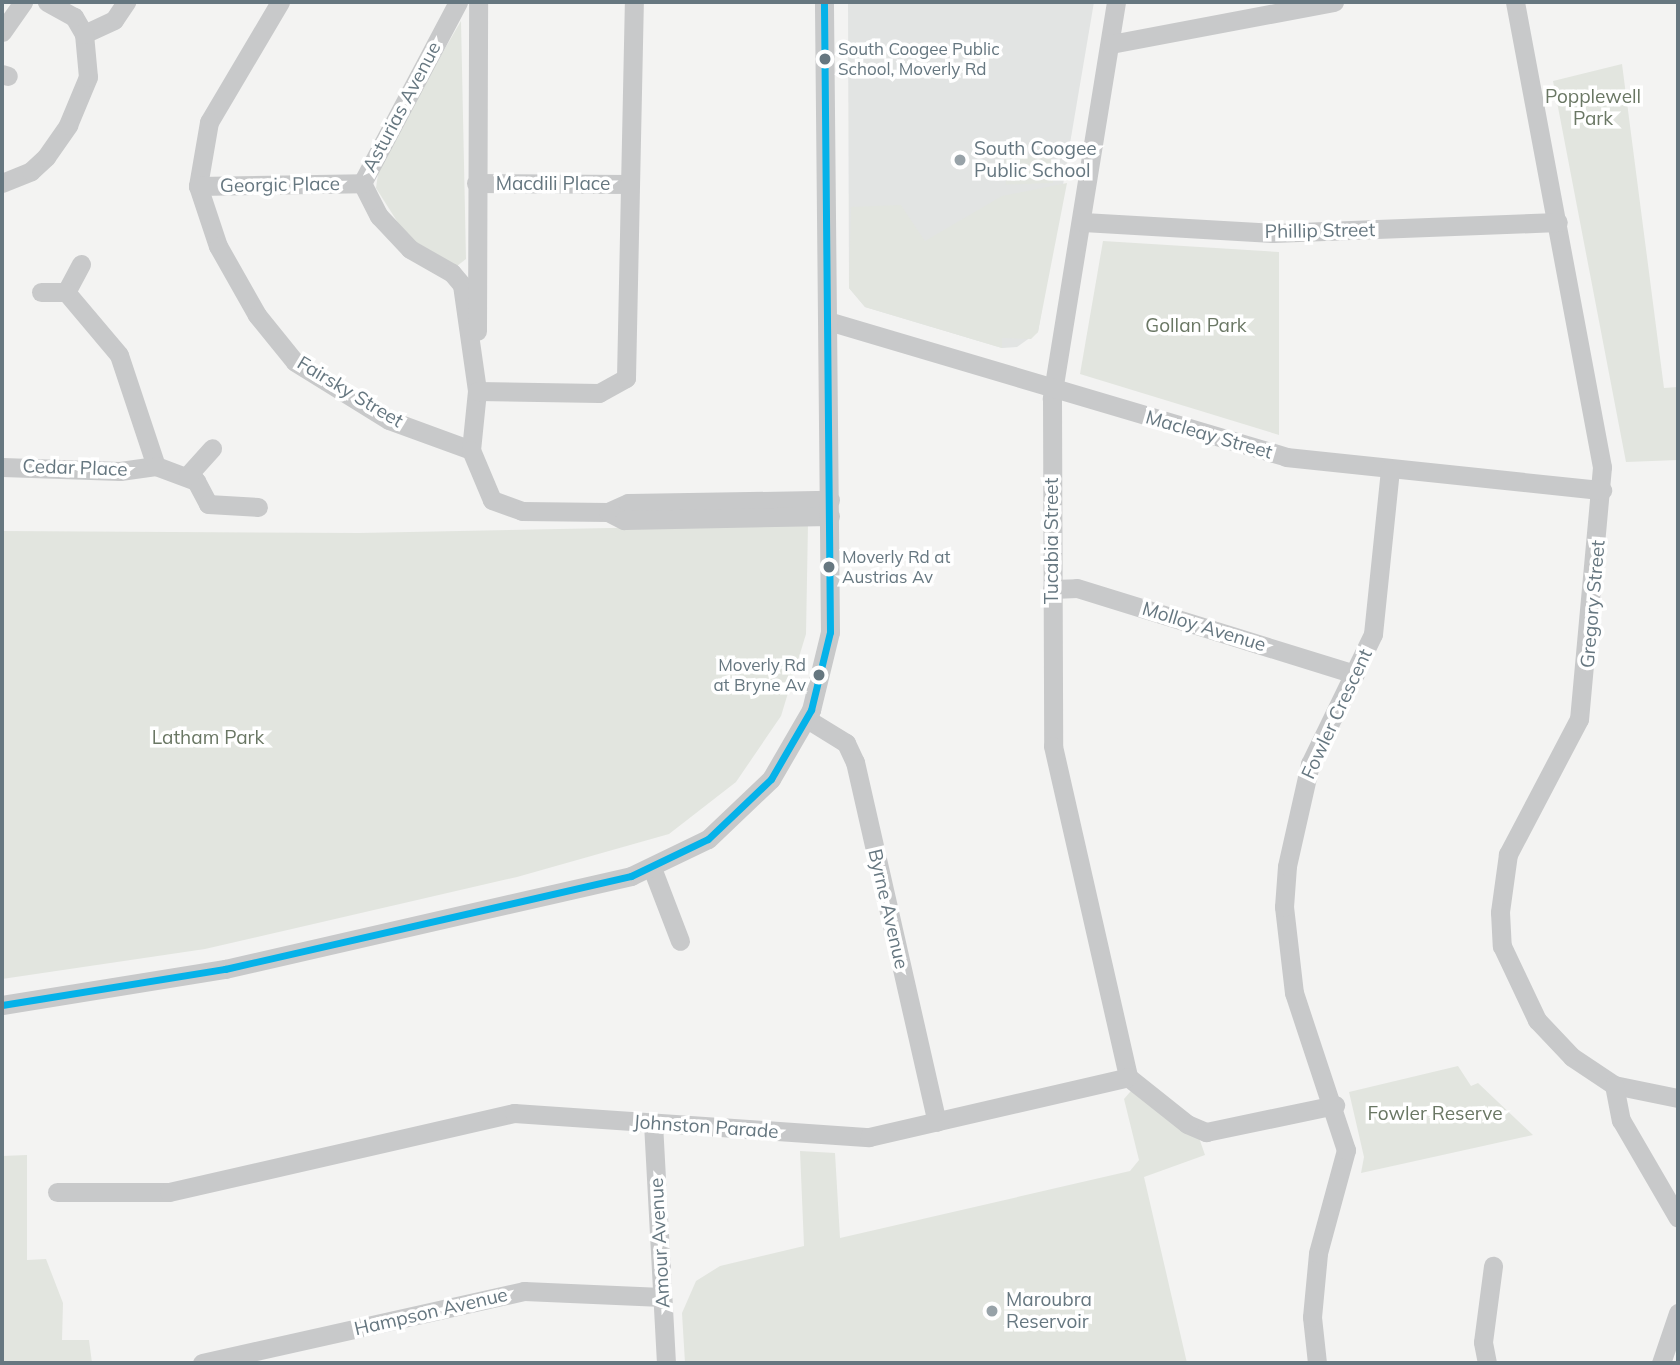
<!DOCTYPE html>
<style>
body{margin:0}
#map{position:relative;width:1680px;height:1365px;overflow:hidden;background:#f3f3f2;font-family:Mulish,sans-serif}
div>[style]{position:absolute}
.built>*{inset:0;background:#e2e4e3}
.green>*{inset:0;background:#e2e5df;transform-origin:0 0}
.minor>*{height:19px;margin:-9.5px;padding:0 9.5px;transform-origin:9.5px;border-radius:9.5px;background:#c8c9ca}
.bus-1>*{height:7px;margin:-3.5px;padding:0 3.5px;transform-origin:3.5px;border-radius:3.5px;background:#05b2e9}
.dots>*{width:19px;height:19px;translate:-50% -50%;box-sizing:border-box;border:4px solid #fff;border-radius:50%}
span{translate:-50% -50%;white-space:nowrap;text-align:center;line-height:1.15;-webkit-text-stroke:7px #fff;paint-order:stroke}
.bus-label{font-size:17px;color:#667780}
.left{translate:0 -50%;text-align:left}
.right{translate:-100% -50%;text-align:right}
.park-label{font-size:19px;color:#6a7764}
.street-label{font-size:19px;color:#667780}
.poi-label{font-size:19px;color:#667780}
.frame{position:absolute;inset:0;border:4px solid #667780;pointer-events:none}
</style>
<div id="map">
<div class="built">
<div style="clip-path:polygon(848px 2px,1094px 2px,1038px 332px,1017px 347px,1002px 348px,865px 307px,849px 288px)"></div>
</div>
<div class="green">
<div style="clip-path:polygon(461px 21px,466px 259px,457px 266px,407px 237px,376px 188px,380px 160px)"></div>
<div style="clip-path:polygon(1622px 64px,1664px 388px,1678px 387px,1678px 460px,1626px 462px,1553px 81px)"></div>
<div style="left:1052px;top:156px;width:27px;height:47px;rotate:88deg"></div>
<div style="clip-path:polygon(1067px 183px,1038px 332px,1031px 339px,1002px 338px,1002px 348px,865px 307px,849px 288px,851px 207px,901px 205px,925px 241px,1002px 196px)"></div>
<div style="clip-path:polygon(1103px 241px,1279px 252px,1279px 435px,1080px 374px)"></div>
<div style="clip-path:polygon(808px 524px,806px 634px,781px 716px,736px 782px,669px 834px,517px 877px,205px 949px,2px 979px,2px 531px,359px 533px)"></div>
<div style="clip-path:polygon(1458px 1066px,1471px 1086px,1478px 1083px,1533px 1135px,1361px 1173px,1364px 1157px,1349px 1092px)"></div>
<div style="clip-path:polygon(1136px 1085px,1196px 1129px,1205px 1155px,1144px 1177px,1187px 1363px,685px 1363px,682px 1313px,696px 1281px,720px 1266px,804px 1246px,800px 1151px,835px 1153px,840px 1238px,1130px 1171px,1139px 1160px,1124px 1099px)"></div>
<div style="clip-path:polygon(27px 1155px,27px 1260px,46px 1259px,63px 1303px,62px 1340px,89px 1340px,92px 1363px,2px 1363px,2px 1156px)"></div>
</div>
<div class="minor">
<div style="left:280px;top:2px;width:139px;rotate:120.6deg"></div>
<div style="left:209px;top:122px;width:65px;rotate:99.8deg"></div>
<div style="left:198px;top:186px;width:63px;rotate:71.6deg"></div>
<div style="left:218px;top:246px;width:79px;rotate:60.5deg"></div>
<div style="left:257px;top:315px;width:60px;rotate:51deg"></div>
<div style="left:295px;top:362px;width:110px;rotate:31.7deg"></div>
<div style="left:389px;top:420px;width:87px;rotate:20.1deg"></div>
<div style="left:458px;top:2px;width:205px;rotate:117.9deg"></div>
<div style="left:362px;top:183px;width:37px;rotate:63deg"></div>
<div style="left:379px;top:216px;width:45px;rotate:46.8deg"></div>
<div style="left:410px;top:249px;width:48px;rotate:29.7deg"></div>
<div style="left:452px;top:273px;width:16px;rotate:50deg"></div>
<div style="left:462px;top:285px;width:107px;rotate:81.9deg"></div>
<div style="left:477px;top:391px;width:59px;rotate:95.8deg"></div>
<div style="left:471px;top:450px;width:54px;rotate:67.2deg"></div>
<div style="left:492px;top:500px;width:32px;rotate:20deg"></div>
<div style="left:522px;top:511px;width:86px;rotate:0.7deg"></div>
<div style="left:608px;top:512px;width:22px;rotate:-24deg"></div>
<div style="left:628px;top:503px;width:202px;rotate:-0.9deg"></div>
<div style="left:1116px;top:2px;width:402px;rotate:99.2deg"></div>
<div style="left:1052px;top:399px;width:347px;rotate:89.8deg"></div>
<div style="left:1053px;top:746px;width:339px;rotate:77.2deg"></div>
<div style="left:1515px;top:2px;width:473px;rotate:79.4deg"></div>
<div style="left:1602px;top:467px;width:253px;rotate:95.2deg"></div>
<div style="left:1579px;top:719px;width:153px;rotate:117.7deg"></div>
<div style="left:1508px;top:854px;width:59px;rotate:97.9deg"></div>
<div style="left:1500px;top:912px;width:34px;rotate:87deg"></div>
<div style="left:1502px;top:946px;width:82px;rotate:64.7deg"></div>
<div style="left:1537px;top:1020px;width:51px;rotate:46.6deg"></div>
<div style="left:1572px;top:1057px;width:50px;rotate:33.7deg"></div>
<div style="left:1614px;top:1085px;width:65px;rotate:11.5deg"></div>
<div style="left:2px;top:32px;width:37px;rotate:-55deg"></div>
<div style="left:84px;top:34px;width:33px;rotate:-25deg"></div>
<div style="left:114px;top:20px;width:22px;rotate:-56deg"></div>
<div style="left:1111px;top:44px;width:227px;rotate:-10.7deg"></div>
<div style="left:2px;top:74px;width:6px;rotate:18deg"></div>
<div style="left:2px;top:183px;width:31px;rotate:-22deg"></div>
<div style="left:31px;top:171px;width:21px;rotate:-43deg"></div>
<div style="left:46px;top:157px;width:39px;rotate:-55deg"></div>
<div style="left:68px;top:125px;width:52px;rotate:-67.4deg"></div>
<div style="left:88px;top:77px;width:43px;rotate:-95.3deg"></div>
<div style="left:84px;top:34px;width:20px;rotate:-120deg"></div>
<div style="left:74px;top:17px;width:31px;rotate:-151deg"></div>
<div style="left:476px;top:183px;width:154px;rotate:0.4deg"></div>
<div style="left:198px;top:186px;width:164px;rotate:-1deg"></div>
<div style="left:1083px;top:222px;width:190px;rotate:3.3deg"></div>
<div style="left:1273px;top:233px;width:285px;rotate:-2.2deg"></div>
<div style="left:81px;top:264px;width:32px;rotate:118deg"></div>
<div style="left:66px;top:292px;width:82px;rotate:49.9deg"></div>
<div style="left:119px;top:355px;width:117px;rotate:71.6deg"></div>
<div style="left:41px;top:292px;width:25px"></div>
<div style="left:828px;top:321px;width:478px;rotate:16.5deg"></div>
<div style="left:1286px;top:457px;width:318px;rotate:6deg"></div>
<div style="left:477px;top:331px;width:329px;rotate:-89.8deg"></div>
<div style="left:477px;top:391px;width:122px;rotate:0.9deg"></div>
<div style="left:599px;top:393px;width:31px;rotate:-29deg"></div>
<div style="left:626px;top:378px;width:376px;rotate:-88.8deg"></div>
<div style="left:2px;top:467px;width:118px;rotate:1.9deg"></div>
<div style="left:120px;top:471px;width:36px;rotate:-8deg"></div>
<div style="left:156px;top:466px;width:43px;rotate:20.6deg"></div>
<div style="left:196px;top:481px;width:26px;rotate:62deg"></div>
<div style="left:208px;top:504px;width:50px;rotate:3.4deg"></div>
<div style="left:188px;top:475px;width:36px;rotate:-48deg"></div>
<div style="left:608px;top:512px;width:18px;rotate:27deg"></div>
<div style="left:624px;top:520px;width:206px;rotate:-1.1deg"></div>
<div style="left:1052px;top:589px;width:25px;rotate:-2deg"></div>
<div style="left:1077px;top:588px;width:291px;rotate:17.2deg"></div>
<div style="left:807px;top:719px;width:46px;rotate:31.6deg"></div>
<div style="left:846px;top:743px;width:21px;rotate:65deg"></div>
<div style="left:855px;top:762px;width:369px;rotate:77.2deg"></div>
<div style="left:652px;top:868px;width:78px;rotate:69deg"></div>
<div style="left:2px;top:1005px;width:226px;rotate:-9.2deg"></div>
<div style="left:225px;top:969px;width:417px;rotate:-12.9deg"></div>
<div style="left:631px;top:876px;width:85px;rotate:-25.7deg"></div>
<div style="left:708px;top:839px;width:87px;rotate:-43.6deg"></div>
<div style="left:771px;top:779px;width:80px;rotate:-59.9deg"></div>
<div style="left:811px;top:710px;width:80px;rotate:-76.3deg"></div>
<div style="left:830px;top:632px;width:630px;rotate:-90.55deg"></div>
<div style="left:1128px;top:1077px;width:75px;rotate:38.5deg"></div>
<div style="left:1187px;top:1124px;width:21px;rotate:23deg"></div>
<div style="left:1206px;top:1132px;width:132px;rotate:-11.8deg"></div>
<div style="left:1614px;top:1085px;width:36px;rotate:79deg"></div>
<div style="left:1621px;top:1120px;width:113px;rotate:59.8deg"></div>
<div style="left:653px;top:1123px;width:240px;rotate:86.9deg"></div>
<div style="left:57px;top:1192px;width:112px"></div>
<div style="left:169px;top:1192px;width:354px;rotate:-12.9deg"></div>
<div style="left:514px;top:1113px;width:356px;rotate:3.9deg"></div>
<div style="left:869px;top:1137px;width:266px;rotate:-13deg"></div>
<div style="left:202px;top:1363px;width:330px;rotate:-12.6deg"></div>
<div style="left:524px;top:1291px;width:138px;rotate:2.5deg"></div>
<div style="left:1317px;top:1363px;width:46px;rotate:-96.2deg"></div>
<div style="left:1312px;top:1317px;width:64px;rotate:-84.6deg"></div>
<div style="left:1318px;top:1253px;width:107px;rotate:-74.8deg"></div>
<div style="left:1346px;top:1150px;width:165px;rotate:-108.3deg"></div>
<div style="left:1294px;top:993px;width:87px;rotate:-96.6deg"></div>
<div style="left:1284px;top:907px;width:41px;rotate:-85.8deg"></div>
<div style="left:1287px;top:866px;width:105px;rotate:-77.3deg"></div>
<div style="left:1310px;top:764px;width:144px;rotate:-64.1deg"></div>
<div style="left:1373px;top:634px;width:166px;rotate:-84.1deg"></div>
<div style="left:1487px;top:1363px;width:21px;rotate:-101deg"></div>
<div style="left:1483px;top:1342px;width:77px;rotate:-82.5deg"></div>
<div style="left:1661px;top:1363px;width:53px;rotate:-71.2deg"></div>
</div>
<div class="bus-1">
<div style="left:2px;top:1005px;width:226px;rotate:-9.2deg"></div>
<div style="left:225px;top:969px;width:417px;rotate:-12.9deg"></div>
<div style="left:631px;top:876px;width:85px;rotate:-25.7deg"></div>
<div style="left:708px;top:839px;width:87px;rotate:-43.6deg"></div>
<div style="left:771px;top:779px;width:80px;rotate:-59.9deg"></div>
<div style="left:811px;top:710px;width:80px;rotate:-76.3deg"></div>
<div style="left:830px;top:632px;width:630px;rotate:-90.55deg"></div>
</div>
<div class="dots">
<div style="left:825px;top:59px;background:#667780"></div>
<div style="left:960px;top:160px;background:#97a2a8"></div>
<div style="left:829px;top:567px;background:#667780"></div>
<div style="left:819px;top:675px;background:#667780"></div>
<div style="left:992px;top:1311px;background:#97a2a8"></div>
</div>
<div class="bus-label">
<span class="left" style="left:838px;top:59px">South Coogee Public<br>School, Moverly Rd</span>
<span class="left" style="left:842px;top:567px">Moverly Rd at<br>Austrias Av</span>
<span class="right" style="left:806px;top:675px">Moverly Rd<br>at Bryne Av</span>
</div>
<div class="park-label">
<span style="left:1593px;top:108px">Popplewell<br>Park</span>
<span style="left:1196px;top:326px">Gollan Park</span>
<span style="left:208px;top:738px">Latham Park</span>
<span style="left:1435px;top:1114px">Fowler Reserve</span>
</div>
<div class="street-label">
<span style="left:402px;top:107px;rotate:-62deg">Asturias Avenue</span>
<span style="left:553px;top:184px">Macdili Place</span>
<span style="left:280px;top:185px;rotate:-1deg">Georgic Place</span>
<span style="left:1320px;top:231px;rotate:-1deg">Phillip Street</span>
<span style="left:350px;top:392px;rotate:31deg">Fairsky Street</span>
<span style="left:1209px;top:435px;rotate:16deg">Macleay Street</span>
<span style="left:75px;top:468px;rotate:2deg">Cedar Place</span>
<span style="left:1052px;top:541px;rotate:-90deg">Tucabia Street</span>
<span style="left:1593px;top:604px;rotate:-85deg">Gregory Street</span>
<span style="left:1204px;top:627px;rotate:17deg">Molloy Avenue</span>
<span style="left:1337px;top:714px;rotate:-65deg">Fowler Crescent</span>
<span style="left:888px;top:909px;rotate:77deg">Byrne Avenue</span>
<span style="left:706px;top:1127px;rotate:4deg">Johnston Parade</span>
<span style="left:660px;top:1243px;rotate:-93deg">Amour Avenue</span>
<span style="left:431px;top:1312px;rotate:-13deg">Hampson Avenue</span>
</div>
<div class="poi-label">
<span class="left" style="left:974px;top:160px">South Coogee<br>Public School</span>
<span class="left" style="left:1006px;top:1311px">Maroubra<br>Reservoir</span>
</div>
<div class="frame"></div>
</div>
